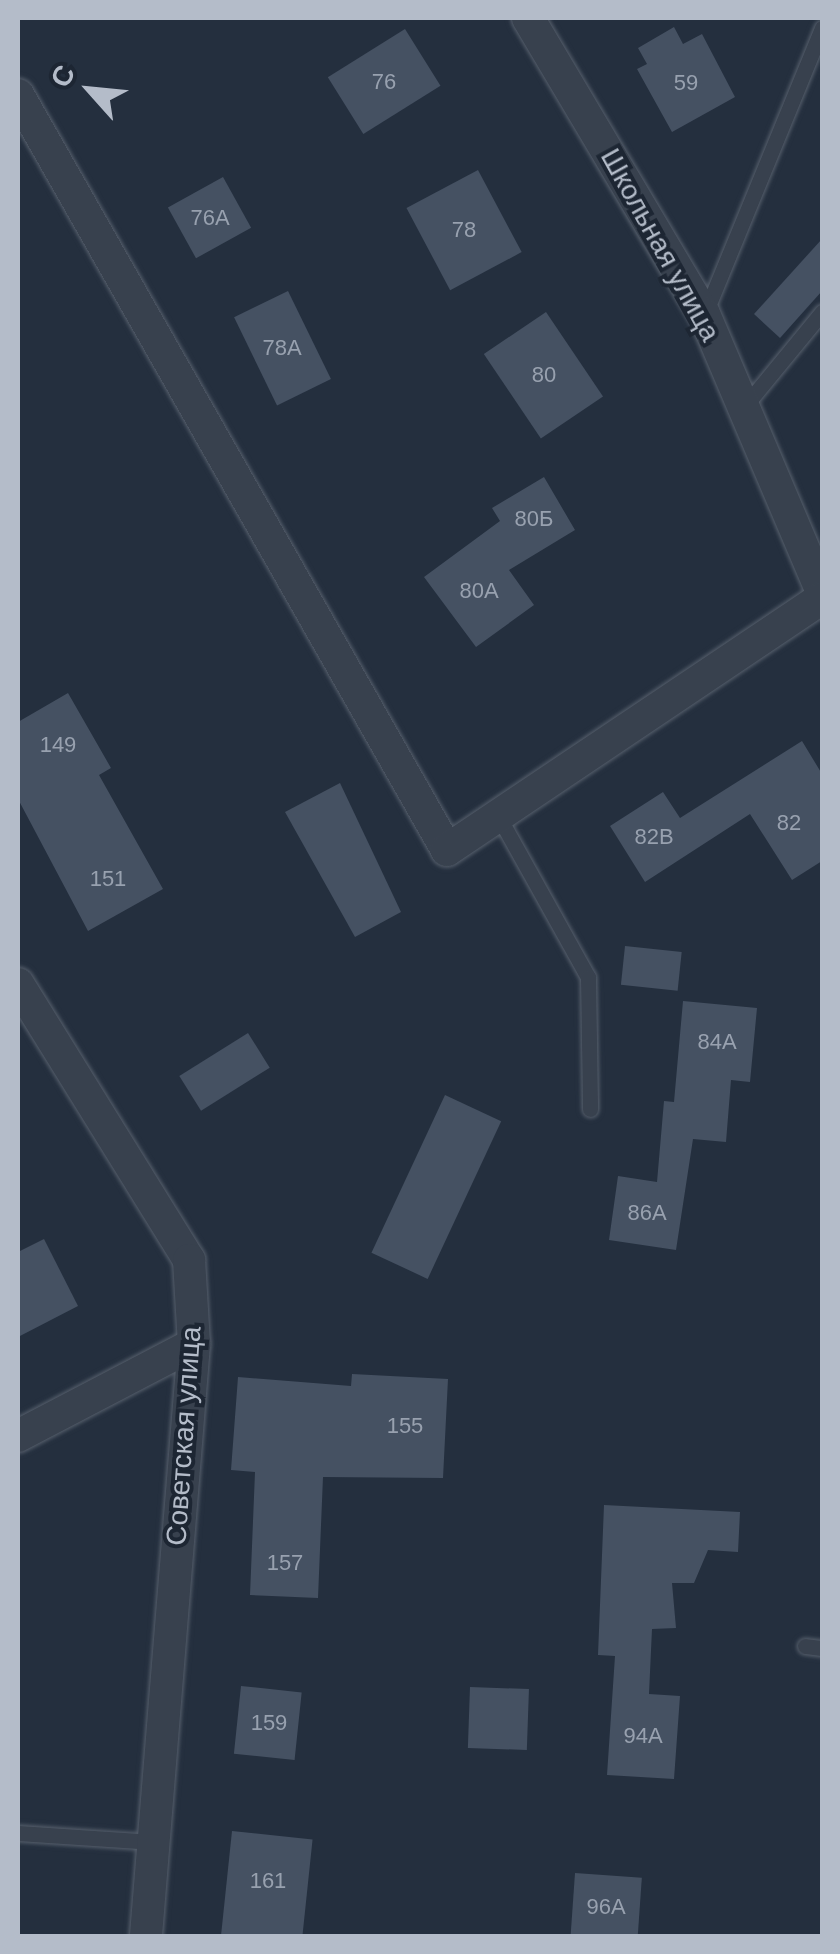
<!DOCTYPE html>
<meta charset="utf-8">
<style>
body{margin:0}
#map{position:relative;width:840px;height:1954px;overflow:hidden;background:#242f3e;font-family:Arial,sans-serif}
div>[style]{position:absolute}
.building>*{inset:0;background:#455162;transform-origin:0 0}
.roads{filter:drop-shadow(0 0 2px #565f6c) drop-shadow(0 0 2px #565f6c)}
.service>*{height:15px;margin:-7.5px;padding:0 7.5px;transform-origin:7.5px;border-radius:7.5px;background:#38414e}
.minor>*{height:32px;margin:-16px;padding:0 16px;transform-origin:16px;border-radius:16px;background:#38414e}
span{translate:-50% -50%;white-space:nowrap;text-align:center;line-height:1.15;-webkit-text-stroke:8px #1d2633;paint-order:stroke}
.number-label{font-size:22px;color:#98a1af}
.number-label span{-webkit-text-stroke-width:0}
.street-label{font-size:28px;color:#b4bcc9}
.frame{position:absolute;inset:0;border:20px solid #b4bcc9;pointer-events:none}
.north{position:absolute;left:40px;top:40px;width:100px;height:100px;-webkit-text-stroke:8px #1d2633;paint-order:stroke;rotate:297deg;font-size:28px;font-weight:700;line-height:40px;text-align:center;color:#b4bcc9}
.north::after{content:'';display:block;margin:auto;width:35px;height:45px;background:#b4bcc9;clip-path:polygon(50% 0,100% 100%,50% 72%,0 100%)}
</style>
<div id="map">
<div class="building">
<div style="clip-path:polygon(674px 27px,683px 44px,702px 34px,735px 97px,672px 132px,637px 69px,647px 64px,638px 48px)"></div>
<div style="left:405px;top:29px;width:67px;height:91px;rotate:58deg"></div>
<div style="left:478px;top:170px;width:93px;height:81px;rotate:62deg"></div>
<div style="left:223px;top:177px;width:58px;height:63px;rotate:61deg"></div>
<div style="clip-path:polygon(822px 239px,822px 291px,780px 338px,754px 314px)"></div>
<div style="left:288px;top:291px;width:98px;height:60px;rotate:64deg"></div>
<div style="left:546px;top:312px;width:102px;height:75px;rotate:56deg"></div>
<div style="clip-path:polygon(544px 477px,575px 530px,509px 570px,534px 605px,476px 647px,424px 577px,500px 521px,492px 508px)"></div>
<div style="clip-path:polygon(68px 693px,111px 768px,99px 775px,163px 889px,88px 931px,18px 799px,18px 722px)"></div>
<div style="clip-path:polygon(802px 741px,822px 774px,822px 861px,792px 880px,750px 814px,645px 882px,610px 826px,663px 792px,680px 818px)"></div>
<div style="clip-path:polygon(340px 783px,401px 912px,355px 937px,285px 812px)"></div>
<div style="left:625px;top:946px;width:57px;height:39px;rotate:6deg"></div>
<div style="clip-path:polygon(683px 1001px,757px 1008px,750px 1082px,731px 1080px,726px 1142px,693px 1139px,676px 1250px,609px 1240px,618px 1176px,657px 1182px,664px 1101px,674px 1102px)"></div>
<div style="left:248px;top:1033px;width:41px;height:81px;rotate:58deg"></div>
<div style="left:445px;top:1095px;width:62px;height:174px;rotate:25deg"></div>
<div style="clip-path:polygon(44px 1239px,78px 1306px,18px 1337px,18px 1252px)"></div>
<div style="clip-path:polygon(352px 1374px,448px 1379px,443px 1478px,323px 1477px,318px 1598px,250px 1595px,255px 1472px,231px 1470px,238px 1377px,351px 1386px)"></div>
<div style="clip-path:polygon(604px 1505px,740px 1512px,738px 1552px,708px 1550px,694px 1583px,672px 1583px,676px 1628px,652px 1629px,649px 1694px,680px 1696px,674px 1779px,607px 1775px,615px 1656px,598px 1655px)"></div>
<div style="left:241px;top:1686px;width:61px;height:68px;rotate:6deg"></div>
<div style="left:470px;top:1687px;width:59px;height:61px;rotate:2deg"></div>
<div style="left:232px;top:1831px;width:81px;height:106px;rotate:6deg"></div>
<div style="left:575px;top:1873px;width:67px;height:63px;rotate:4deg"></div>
</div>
<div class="roads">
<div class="service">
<div style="left:706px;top:311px;width:306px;rotate:-67.7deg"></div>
<div style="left:744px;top:407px;width:123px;rotate:-50.6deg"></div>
<div style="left:496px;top:812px;width:189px;rotate:60.9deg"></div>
<div style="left:588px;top:977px;width:132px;rotate:89.1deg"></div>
<div style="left:805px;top:1646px;width:17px;rotate:7deg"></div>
<div style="left:18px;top:1833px;width:136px;rotate:3.8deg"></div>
</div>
<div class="minor">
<div style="left:528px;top:18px;width:344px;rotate:59.3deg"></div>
<div style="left:704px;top:314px;width:302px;rotate:67deg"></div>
<div style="left:18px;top:95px;width:868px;rotate:60.39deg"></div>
<div style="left:447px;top:850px;width:452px;rotate:-33.9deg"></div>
<div style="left:18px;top:984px;width:325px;rotate:58.2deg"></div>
<div style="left:189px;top:1260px;width:84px;rotate:86.6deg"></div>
<div style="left:194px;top:1344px;width:594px;rotate:94.64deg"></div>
<div style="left:18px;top:1436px;width:199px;rotate:-27.6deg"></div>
</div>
</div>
<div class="number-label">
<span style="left:384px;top:82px">76</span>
<span style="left:686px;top:83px">59</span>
<span style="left:210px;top:218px">76А</span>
<span style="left:464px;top:230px">78</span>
<span style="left:282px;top:348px">78А</span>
<span style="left:544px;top:375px">80</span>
<span style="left:534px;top:519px">80Б</span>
<span style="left:479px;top:591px">80А</span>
<span style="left:58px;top:745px">149</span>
<span style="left:789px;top:823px">82</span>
<span style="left:654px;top:837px">82В</span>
<span style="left:108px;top:879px">151</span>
<span style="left:717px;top:1042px">84А</span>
<span style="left:647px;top:1213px">86А</span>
<span style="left:405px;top:1426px">155</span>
<span style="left:285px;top:1563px">157</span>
<span style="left:269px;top:1723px">159</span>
<span style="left:643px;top:1736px">94А</span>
<span style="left:268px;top:1881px">161</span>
<span style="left:606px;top:1907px">96А</span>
</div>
<div class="street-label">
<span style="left:660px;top:245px;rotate:61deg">Школьная улица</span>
<span style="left:184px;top:1436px;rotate:-86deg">Советская улица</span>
</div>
<div class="frame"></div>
<div class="north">С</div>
</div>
